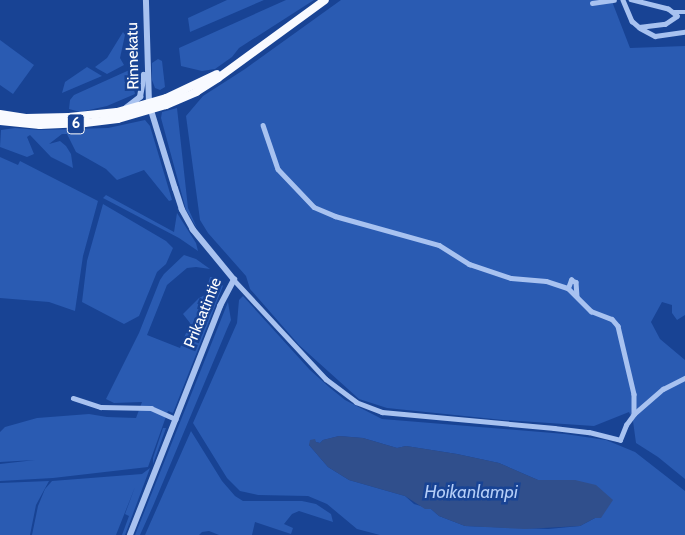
<!DOCTYPE html>
<style>
body{margin:0}
#map{position:relative;width:685px;height:535px;overflow:hidden;background:#184394;font-family:Cabin,sans-serif}
div>[style]{position:absolute}
.green>*{inset:0;background:#2a5bb2}
.water>*{inset:0;background:#304f8c}
.minor>*{height:4.5px;margin:-2.25px;padding:0 2.25px;transform-origin:2.25px;border-radius:2.25px;background:#a8c2f0}
.tertiary>*{height:5.5px;margin:-2.75px;padding:0 2.75px;transform-origin:2.75px;border-radius:2.75px;background:#a8c2f0}
.trunk>*{height:8px;margin:-4px;padding:0 4px;transform-origin:4px;border-radius:4px;background:#f8faff}
span{translate:-50% -50%;white-space:nowrap;text-align:center;line-height:1.15;-webkit-text-stroke:5px #184394;paint-order:stroke}
.shield-label span{padding:1px 4px;background:#184394;border:1px solid;border-radius:4px;-webkit-text-stroke-width:0}
.shield-label{font-size:15px;color:#fff;font-weight:700}
.street-label{font-size:16px;color:#fff}
.water-label{font-size:18px;color:#b4cdf7;font-style:italic}
</style>
<div id="map">
<div class="green">
<div style="clip-path:polygon(227px 0,264px 0,190px 32px,188px 18px)"></div>
<div style="clip-path:polygon(286px 0,314px 0,239px 48px,232px 57px,215px 69px,202px 71px,181px 66px,179px 48px)"></div>
<div style="clip-path:polygon(341px 0,615px 0,613px 4px,630px 48px,685px 46px,685px 315px,677px 320px,672px 313px,672px 305px,662px 302px,651px 322px,660px 339px,685px 360px,685px 479px,658px 457px,636px 443px,633px 421px,629px 412px,594px 426px,503px 420px,387px 408px,359px 399px,299px 345px,250px 289px,246px 276px,208px 233px,200px 220px,186px 116px,203px 96px,245px 69px)"></div>
<div style="clip-path:polygon(123px 32px,125px 35px,120px 58px,124px 65px,107px 74px,98px 69px,95px 67px,107px 58px)"></div>
<div style="clip-path:polygon(0 40px,34px 65px,13px 94px,0 85px)"></div>
<div style="clip-path:polygon(158px 59px,162px 61px,165px 87px,160px 90px,155px 88px,152px 80px,152px 63px)"></div>
<div style="clip-path:polygon(87px 67px,102px 76px,62px 93px,65px 82px)"></div>
<div style="clip-path:polygon(136px 67px,132px 81px,135px 94px,107px 106px,80px 112px,69px 109px,70px 100px,74px 95px)"></div>
<div style="clip-path:polygon(177px 108px,188px 208px,197px 228px,186px 210px,161px 118px,162px 112px)"></div>
<div style="clip-path:polygon(145px 120px,150px 126px,172px 200px,169px 201px,144px 170px,117px 180px,106px 169px,76px 152px,67px 134px,62px 134px,49px 144px,60px 141px,66px 146px,71px 154px,73px 168px,51px 157px,30px 135px,27px 137px,34px 154px,27px 157px,0 147px,1px 130px,15px 128px,39px 130px,108px 128px)"></div>
<div style="clip-path:polygon(0 157px,18px 165px,20px 161px,98px 201px,83px 256px,75px 311px,49px 302px,0 298px)"></div>
<div style="clip-path:polygon(106px 195px,174px 232px,177px 213px,196px 243px,198px 251px,179px 238px,103px 198px)"></div>
<div style="clip-path:polygon(103px 204px,166px 241px,173px 248px,166px 264px,157px 272px,139px 316px,124px 324px,82px 302px,87px 261px)"></div>
<div style="clip-path:polygon(184px 255px,196px 259px,210px 269px,196px 267px,187px 268px,167px 285px,147px 335px,180px 348px,190px 323px,183px 314px,199px 298px,205px 295px,211px 298px,212px 286px,208px 284px,210px 277px,216px 277px,223px 286px,173px 413px,168px 411px,148px 467px,53px 478px,0 481px,0 464px,35px 460px,0 462px,0 432px,5px 427px,37px 418px,89px 414px,107px 417px,136px 418px,142px 402px,114px 403px,106px 399px,139px 333px,160px 280px,164px 274px)"></div>
<div style="clip-path:polygon(evenodd,243px 296px,310px 370px,329px 387px,345px 400px,382px 419px,565px 434px,606px 440px,635px 452px,685px 491px,685px 535px,380px 535px,357px 529px,327px 504px,308px 496px,258px 495px,240px 491px,227px 478px,193px 423px,237px 323px,239px 300px,243px 296px,339px 436px,363px 438px,397px 448px,406px 446px,457px 454px,499px 463px,538px 480px,575px 480px,595px 518px,580px 526px,548px 529px,465px 526px,439px 516px,431px 509px,414px 504px,405px 496px,349px 480px,328px 467px,309px 445px,312px 441px,320px 443px,323px 440px,339px 436px)"></div>
<div style="clip-path:polygon(228px 302px,231px 320px,227px 329px,153px 506px,140px 535px,135px 535px)"></div>
<div style="clip-path:polygon(163px 428px,166px 428px,153px 464px,153px 458px)"></div>
<div style="clip-path:polygon(191px 431px,222px 481px,235px 496px,243px 501px,302px 501px,316px 504px,331px 514px,333px 522px,299px 511px,292px 514px,284px 524px,293px 528px,291px 534px,255px 522px,252px 535px,219px 535px,209px 531px,202px 532px,199px 535px,145px 535px)"></div>
<div style="clip-path:polygon(150px 468px,125px 535px,122px 535px,129px 516px,125px 514px,135px 487px,116px 535px,32px 535px,38px 506px,45px 489px,52px 481px,142px 474px)"></div>
<div style="clip-path:polygon(49px 481px,36px 505px,30px 535px,0 535px,0 483px)"></div>
</div>
<div class="water">
<div style="clip-path:polygon(339px 436px,363px 438px,397px 448px,406px 446px,457px 454px,499px 463px,538px 480px,575px 480px,596px 485px,613px 500px,601px 518px,595px 518px,580px 526px,525px 529px,465px 526px,439px 516px,431px 509px,425px 509px,405px 496px,349px 480px,328px 467px,309px 445px,310px 440px,315px 439px,316px 442px,320px 443px,323px 440px)"></div>
</div>
<div class="minor">
<div style="left:623px;top:0;width:23px;rotate:67deg"></div>
<div style="left:632px;top:21px;width:9px;rotate:41deg"></div>
<div style="left:639px;top:27px;width:26px;rotate:-7deg"></div>
<div style="left:665px;top:24px;width:14px;rotate:-34deg"></div>
<div style="left:677px;top:16px;width:11px;rotate:-142deg"></div>
<div style="left:668px;top:9px;width:38px;rotate:-166deg"></div>
<div style="left:592px;top:3px;width:22px;rotate:-8deg"></div>
<div style="left:674px;top:12px;width:11px"></div>
<div style="left:640px;top:28px;width:17px;rotate:28deg"></div>
<div style="left:655px;top:36px;width:30px;rotate:-8deg"></div>
<div style="left:263px;top:125px;width:46px;rotate:71.2deg"></div>
<div style="left:278px;top:169px;width:52px;rotate:46.5deg"></div>
<div style="left:314px;top:207px;width:23px;rotate:23deg"></div>
<div style="left:335px;top:216px;width:108px;rotate:15.6deg"></div>
<div style="left:439px;top:245px;width:36px;rotate:32deg"></div>
<div style="left:469px;top:264px;width:44px;rotate:18.4deg"></div>
<div style="left:511px;top:278px;width:35px;rotate:5deg"></div>
<div style="left:546px;top:281px;width:23px;rotate:18deg"></div>
<div style="left:568px;top:288px;width:33px;rotate:45deg"></div>
<div style="left:591px;top:311px;width:22px;rotate:21deg"></div>
<div style="left:612px;top:319px;width:9px;rotate:49deg"></div>
<div style="left:618px;top:326px;width:70px;rotate:76.8deg"></div>
<div style="left:634px;top:394px;width:20px;rotate:90deg"></div>
<div style="left:234px;top:280px;width:135px;rotate:47.1deg"></div>
<div style="left:326px;top:379px;width:38px;rotate:37deg"></div>
<div style="left:356px;top:402px;width:28px;rotate:21deg"></div>
<div style="left:382px;top:412px;width:173px;rotate:5.3deg"></div>
<div style="left:554px;top:428px;width:35px;rotate:7deg"></div>
<div style="left:589px;top:432px;width:32px;rotate:14deg"></div>
<div style="left:620px;top:440px;width:16px;rotate:-68deg"></div>
<div style="left:626px;top:425px;width:14px;rotate:-54deg"></div>
<div style="left:634px;top:414px;width:38px;rotate:-41deg"></div>
<div style="left:663px;top:389px;width:25px;rotate:-27deg"></div>
<div style="left:568px;top:288px;width:9px;rotate:-69deg"></div>
<div style="left:571px;top:280px;width:5px;rotate:22deg"></div>
<div style="left:576px;top:282px;width:14px;rotate:86deg"></div>
<div style="left:73px;top:398px;width:29px;rotate:18deg"></div>
<div style="left:101px;top:407px;width:50px;rotate:1.1deg"></div>
<div style="left:151px;top:408px;width:27px;rotate:24deg"></div>
</div>
<div class="tertiary">
<div style="left:126px;top:108px;width:18px;rotate:-38deg"></div>
<div style="left:140px;top:97px;width:22px;rotate:-80deg"></div>
<div style="left:130px;top:535px;width:246px;rotate:-68.5deg"></div>
<div style="left:220px;top:306px;width:30px;rotate:-62deg"></div>
<div style="left:234px;top:280px;width:65px;rotate:-129.4deg"></div>
<div style="left:193px;top:230px;width:23px;rotate:-119deg"></div>
<div style="left:182px;top:210px;width:22px;rotate:-108deg"></div>
<div style="left:175px;top:189px;width:89px;rotate:-107deg"></div>
<div style="left:149px;top:104px;width:104px;rotate:-91.7deg"></div>
</div>
<div class="trunk">
<div style="left:0;top:114px;width:26px;rotate:9deg"></div>
<div style="left:26px;top:118px;width:43px;rotate:-1.3deg"></div>
<div style="left:69px;top:117px;width:48px;rotate:-5.9deg"></div>
<div style="left:117px;top:112px;width:51px;rotate:-15.9deg"></div>
<div style="left:166px;top:98px;width:56px;rotate:-25.2deg"></div>
<div style="left:0;top:121px;width:40px;rotate:5.7deg"></div>
<div style="left:40px;top:125px;width:45px;rotate:-2.5deg"></div>
<div style="left:85px;top:123px;width:33px;rotate:-7deg"></div>
<div style="left:118px;top:119px;width:50px;rotate:-16.3deg"></div>
<div style="left:166px;top:105px;width:33px;rotate:-23deg"></div>
<div style="left:196px;top:92px;width:26px;rotate:-32deg"></div>
<div style="left:218px;top:78px;width:132px;rotate:-36.1deg"></div>
</div>
<div class="shield-label">
<span style="left:76px;top:124px">6</span>
</div>
<div class="street-label">
<span style="left:133px;top:56px;rotate:-91deg">Rinnekatu</span>
<span style="left:203px;top:313px;rotate:-68deg">Prikaatintie</span>
</div>
<div class="water-label">
<span style="left:471px;top:492px">Hoikanlampi</span>
</div>
</div>
